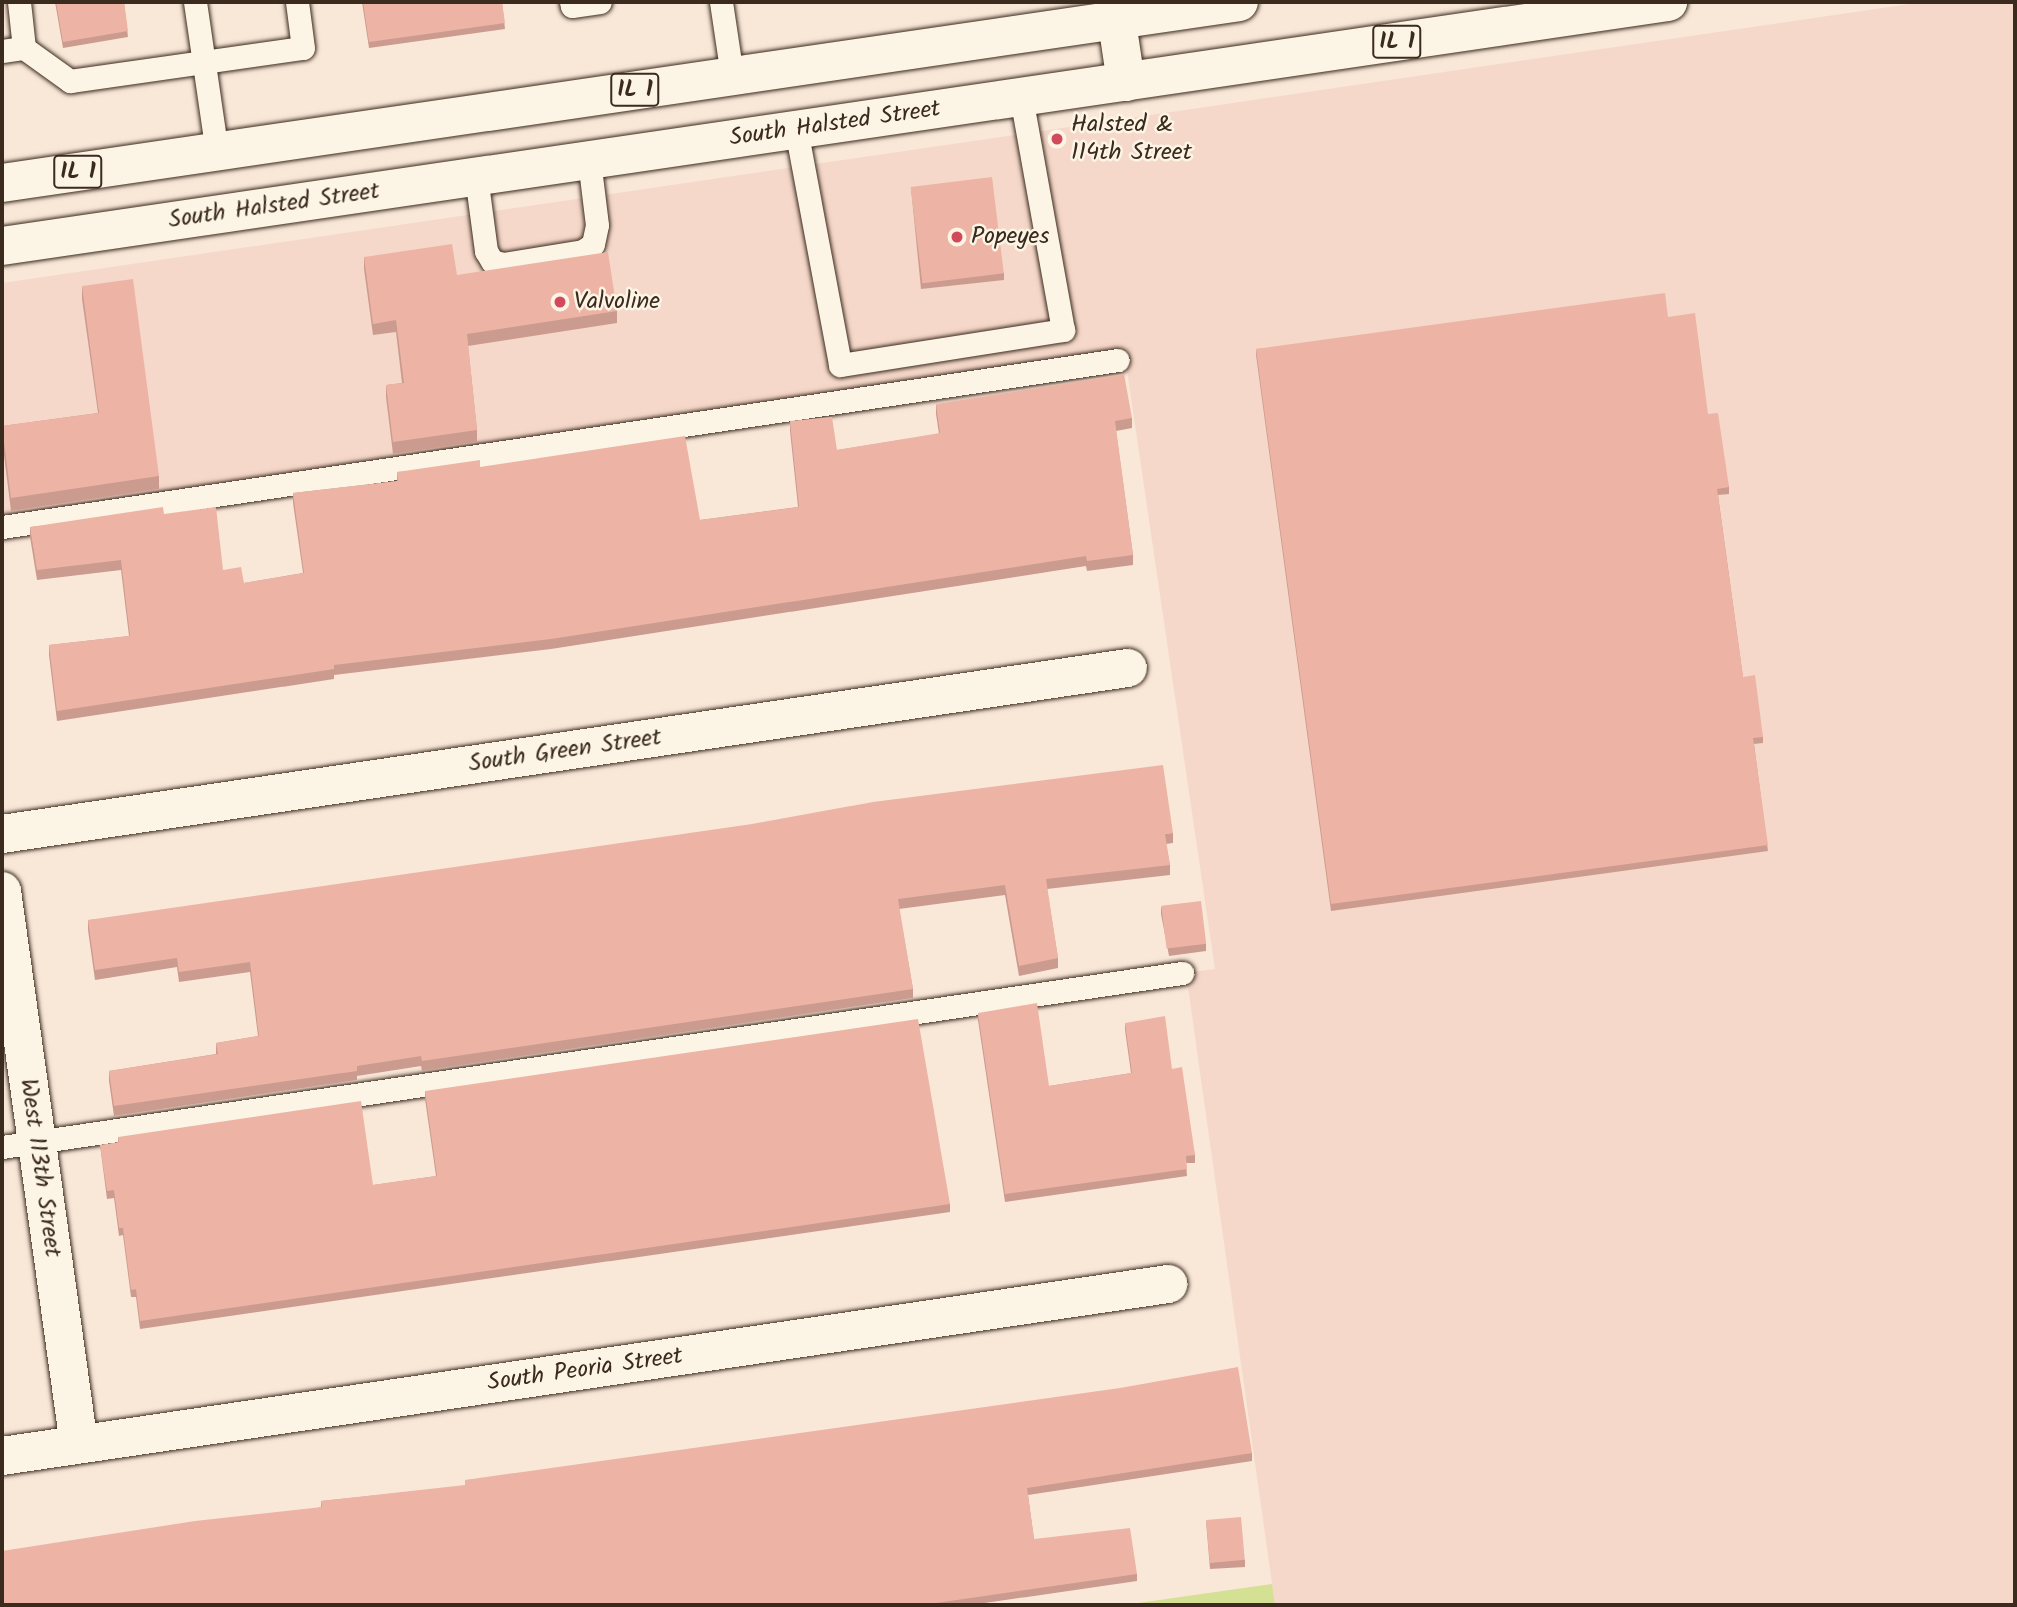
<!DOCTYPE html>
<style>
body{margin:0}
#map{position:relative;width:2017px;height:1607px;overflow:hidden;background:#f9e8d8;font-family:Kalam,sans-serif}
div>[style]{position:absolute}
.built>*{inset:0;background:#f5d8c9}
.green>*{inset:0;background:#d4e093}
.roads{filter:drop-shadow(0 0 2px #3b2a1e) drop-shadow(0 0 2px #3b2a1e)}
.service>*{height:23px;margin:-11.5px;padding:0 11.5px;transform-origin:11.5px;border-radius:11.5px;background:#fcf5e5}
.minor>*{height:38px;margin:-19px;padding:0 19px;transform-origin:19px;border-radius:19px;background:#fcf5e5}
.primary>*{height:38px;margin:-19px;padding:0 19px;transform-origin:19px;border-radius:19px;background:#fcf5e5}
.wall>*{inset:0;background:#cc9b8f}
.building>*{inset:0;background:#edb4a6;transform-origin:0 0}
.dots>*{width:19px;height:19px;translate:-50% -50%;box-sizing:border-box;border:4px solid #fcf5e5;border-radius:50%}
span{translate:-50% -50%;white-space:nowrap;text-align:center;line-height:1.15;-webkit-text-stroke:5px #fcf5e5;paint-order:stroke}
.shield-label span{padding:2px 5px;background:#fcf5e5;border:2px solid;border-radius:5px;-webkit-text-stroke-width:0}
.shield-label{font-size:23px;color:#3b2a1e;font-weight:700}
.street-label{font-size:24px;color:#3b2a1e}
.poi-label{font-size:24px;color:#3b2a1e}
.left{translate:0 -50%;text-align:left}
.frame{position:absolute;inset:0;border:4px solid #3b2a1e;pointer-events:none}
</style>
<div id="map">
<div class="built">
<div style="clip-path:polygon(1923px 2px,2015px 2px,2015px 1605px,1275px 1605px,1186px 973px,1215px 969px,1124px 350px,2px 516px,2px 283px)"></div>
</div>
<div class="green">
<div style="clip-path:polygon(1272px 1584px,1275px 1605px,1124px 1605px)"></div>
</div>
<div class="roads">
<div class="service">
<div style="left:19px;top:2px;width:46px;rotate:83.8deg"></div>
<div style="left:195px;top:2px;width:152px;rotate:81.7deg"></div>
<div style="left:571px;top:2px;width:4px;rotate:76deg"></div>
<div style="left:572px;top:6px;width:28px;rotate:-8deg"></div>
<div style="left:721px;top:2px;width:75px;rotate:81.5deg"></div>
<div style="left:2px;top:51px;width:22px;rotate:-8deg"></div>
<div style="left:24px;top:48px;width:57px;rotate:35.7deg"></div>
<div style="left:70px;top:81px;width:235px;rotate:-8.1deg"></div>
<div style="left:303px;top:48px;width:46px;rotate:-97.4deg"></div>
<div style="left:796px;top:129px;width:240px;rotate:79.4deg"></div>
<div style="left:840px;top:365px;width:226px;rotate:-8.9deg"></div>
<div style="left:1063px;top:330px;width:237px;rotate:-100.2deg"></div>
<div style="left:476px;top:176px;width:76px;rotate:82.4deg"></div>
<div style="left:486px;top:251px;width:12px;rotate:59deg"></div>
<div style="left:492px;top:261px;width:11px;rotate:15deg"></div>
<div style="left:503px;top:264px;width:81px;rotate:-9.2deg"></div>
<div style="left:583px;top:251px;width:12px;rotate:-35deg"></div>
<div style="left:593px;top:244px;width:19px;rotate:-78deg"></div>
<div style="left:597px;top:225px;width:65px;rotate:-97deg"></div>
<div style="left:2px;top:527px;width:1128px;rotate:-8.51deg"></div>
<div style="left:2px;top:1147px;width:1193px;rotate:-8.39deg"></div>
</div>
<div class="minor">
<div style="left:1114px;top:2px;width:81px;rotate:81.5deg"></div>
<div style="left:2px;top:834px;width:1138px;rotate:-8.39deg"></div>
<div style="left:2px;top:891px;width:559px;rotate:82.09deg"></div>
<div style="left:2px;top:1456px;width:1179px;rotate:-8.39deg"></div>
</div>
<div class="primary">
<div style="left:2px;top:183px;width:1250px;rotate:-8.32deg"></div>
<div style="left:2px;top:246px;width:1684px;rotate:-8.33deg"></div>
</div>
</div>
<div class="wall">
<div style="clip-path:polygon(55px 2px,124px 2px,128px 37px,63px 48px)"></div>
<div style="clip-path:polygon(362px 2px,502px 2px,505px 29px,369px 48px)"></div>
<div style="clip-path:polygon(911px 188px,1004px 273px,1004px 280px,921px 289px)"></div>
<div style="clip-path:polygon(364px 257px,457px 275px,617px 311px,617px 323px,468px 346px,477px 430px,477px 442px,393px 454px,386px 397px,386px 385px,402px 383px,396px 332px,373px 335px,364px 269px)"></div>
<div style="clip-path:polygon(82px 286px,159px 476px,159px 489px,11px 511px,2px 439px,2px 426px,98px 413px,82px 299px)"></div>
<div style="clip-path:polygon(1668px 317px,1708px 414px,1729px 487px,1729px 494px,1718px 495px,1743px 677px,1763px 737px,1763px 743px,1754px 744px,1768px 851px,1331px 911px,1256px 355px,1256px 349px)"></div>
<div style="clip-path:polygon(936px 404px,1132px 418px,1132px 428px,1116px 431px,1133px 555px,1133px 565px,1087px 571px,1086px 566px,551px 649px,334px 675px,334px 679px,57px 721px,49px 655px,49px 645px,129px 636px,121px 570px,37px 580px,30px 537px,30px 527px,164px 514px,223px 570px,244px 583px,303px 573px,293px 503px,293px 493px,397px 481px,397px 472px,480px 467px,700px 520px,798px 507px,790px 431px,790px 421px,837px 450px,939px 434px,936px 414px)"></div>
<div style="clip-path:polygon(1173px 833px,1173px 843px,1166px 844px,1170px 865px,1170px 875px,1047px 889px,1058px 958px,1058px 968px,1019px 976px,1005px 895px,899px 909px,913px 989px,913px 998px,422px 1071px,421px 1066px,357px 1076px,357px 1080px,114px 1116px,109px 1081px,109px 1071px,216px 1054px,216px 1043px,258px 1036px,250px 972px,179px 982px,177px 967px,95px 980px,88px 930px,88px 920px)"></div>
<div style="clip-path:polygon(1161px 907px,1206px 944px,1206px 951px,1169px 956px,1161px 914px)"></div>
<div style="clip-path:polygon(978px 1013px,1049px 1086px,1131px 1073px,1125px 1030px,1125px 1023px,1172px 1069px,1195px 1155px,1195px 1163px,1186px 1163px,1187px 1176px,1005px 1202px,978px 1020px)"></div>
<div style="clip-path:polygon(425px 1091px,950px 1204px,950px 1212px,140px 1329px,136px 1297px,131px 1297px,123px 1235px,119px 1236px,114px 1198px,107px 1199px,100px 1145px,118px 1143px,118px 1137px,373px 1185px,436px 1176px,425px 1099px)"></div>
<div style="clip-path:polygon(1252px 1453px,1252px 1461px,1028px 1495px,1034px 1539px,1137px 1574px,1137px 1581px,971px 1605px,2px 1605px,321px 1507px,321px 1501px,465px 1486px,465px 1480px)"></div>
<div style="clip-path:polygon(1206px 1521px,1245px 1560px,1245px 1567px,1210px 1569px)"></div>
</div>
<div class="building">
<div style="clip-path:polygon(56px 2px,124px 2px,128px 31px,63px 42px)"></div>
<div style="clip-path:polygon(363px 2px,502px 2px,505px 23px,369px 42px)"></div>
<div style="left:992px;top:177px;width:97px;height:82px;rotate:83deg"></div>
<div style="clip-path:polygon(452px 244px,457px 275px,608px 252px,617px 311px,467px 334px,477px 430px,393px 442px,386px 385px,404px 383px,396px 320px,373px 324px,364px 257px)"></div>
<div style="clip-path:polygon(133px 279px,159px 476px,11px 498px,2px 426px,99px 413px,82px 286px)"></div>
<div style="clip-path:polygon(1665px 293px,1668px 317px,1695px 313px,1708px 414px,1718px 413px,1729px 487px,1717px 489px,1743px 677px,1755px 675px,1763px 737px,1753px 738px,1768px 845px,1331px 904px,1256px 349px)"></div>
<div style="clip-path:polygon(1124px 374px,1132px 418px,1115px 421px,1133px 555px,1087px 561px,1086px 556px,551px 639px,334px 665px,334px 669px,57px 711px,49px 645px,130px 636px,121px 560px,37px 570px,30px 527px,163px 507px,164px 514px,216px 507px,223px 570px,241px 567px,244px 583px,304px 573px,293px 493px,398px 481px,397px 472px,480px 460px,480px 467px,685px 436px,700px 520px,799px 507px,790px 421px,832px 417px,837px 450px,940px 433px,936px 404px)"></div>
<div style="clip-path:polygon(1163px 765px,1173px 833px,1165px 834px,1170px 865px,1046px 879px,1058px 958px,1019px 966px,1005px 885px,898px 899px,913px 989px,422px 1061px,421px 1056px,357px 1066px,357px 1071px,114px 1106px,109px 1071px,218px 1054px,216px 1043px,259px 1036px,250px 962px,179px 972px,177px 958px,95px 970px,88px 920px,752px 824px,873px 802px)"></div>
<div style="left:1201px;top:901px;width:43px;height:40px;rotate:83deg"></div>
<div style="clip-path:polygon(1037px 1003px,1049px 1086px,1132px 1073px,1125px 1023px,1165px 1016px,1172px 1069px,1182px 1067px,1195px 1155px,1186px 1156px,1187px 1169px,1005px 1194px,978px 1013px)"></div>
<div style="clip-path:polygon(918px 1019px,950px 1204px,140px 1321px,136px 1289px,131px 1290px,123px 1228px,119px 1228px,114px 1190px,107px 1191px,100px 1145px,119px 1142px,118px 1137px,361px 1101px,373px 1185px,437px 1176px,425px 1091px)"></div>
<div style="clip-path:polygon(1238px 1367px,1252px 1453px,1027px 1488px,1034px 1539px,1130px 1528px,1137px 1574px,922px 1605px,2px 1605px,2px 1551px,195px 1521px,322px 1507px,321px 1501px,465px 1485px,465px 1480px,1120px 1388px)"></div>
<div style="left:1241px;top:1517px;width:43px;height:35px;rotate:85deg"></div>
</div>
<div class="dots">
<div style="left:1057px;top:139px;background:#d1495b"></div>
<div style="left:957px;top:237px;background:#d1495b"></div>
<div style="left:560px;top:302px;background:#d1495b"></div>
</div>
<div class="shield-label">
<span style="left:1397px;top:42px">IL 1</span>
<span style="left:635px;top:90px">IL 1</span>
<span style="left:78px;top:172px">IL 1</span>
</div>
<div class="street-label">
<span style="left:835px;top:124px;rotate:-8deg">South Halsted Street</span>
<span style="left:274px;top:206px;rotate:-8deg">South Halsted Street</span>
<span style="left:565px;top:751px;rotate:-8deg">South Green Street</span>
<span style="left:40px;top:1168px;rotate:82deg">West 113th Street</span>
<span style="left:585px;top:1370px;rotate:-8deg">South Peoria Street</span>
</div>
<div class="poi-label">
<span class="left" style="left:1071px;top:139px">Halsted &amp;<br>114th Street</span>
<span class="left" style="left:971px;top:237px">Popeyes</span>
<span class="left" style="left:574px;top:302px">Valvoline</span>
</div>
<div class="frame"></div>
</div>
